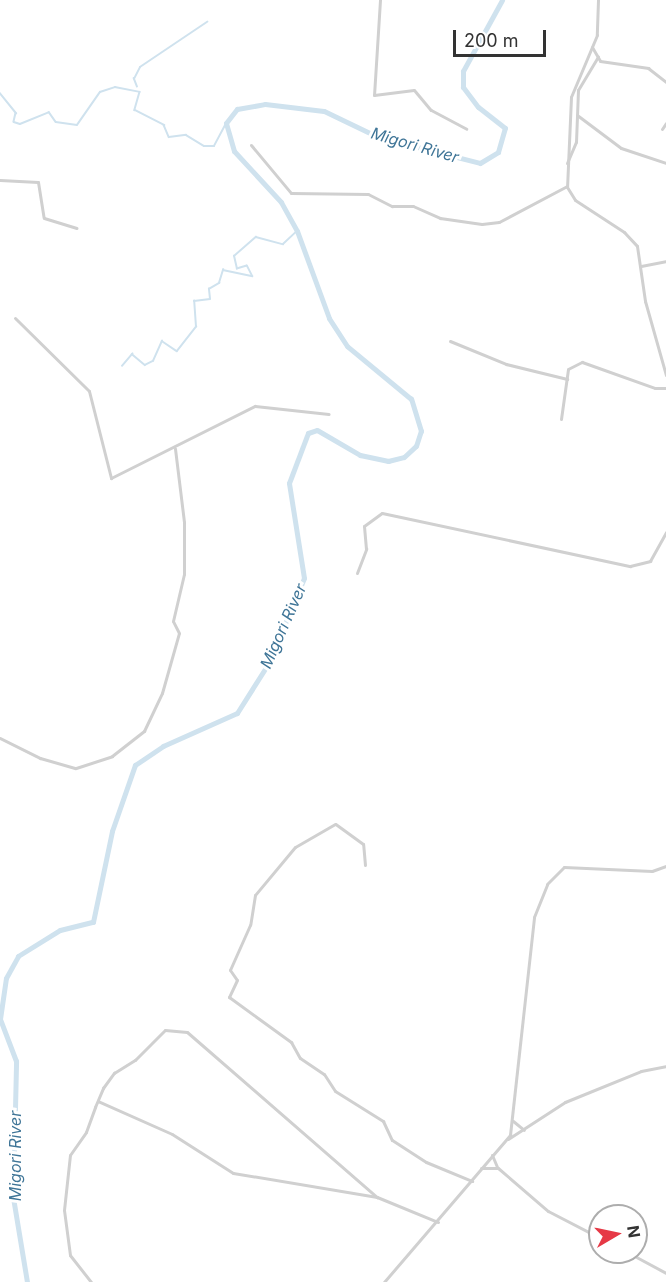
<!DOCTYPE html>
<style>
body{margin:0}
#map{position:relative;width:666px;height:1282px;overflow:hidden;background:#fff;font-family:Inter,sans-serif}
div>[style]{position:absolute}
.stream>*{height:1.5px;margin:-0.75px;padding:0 0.75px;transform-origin:0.75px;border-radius:0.75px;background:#cfe2ee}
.river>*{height:5px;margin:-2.5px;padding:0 2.5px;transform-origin:2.5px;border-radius:2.5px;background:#cfe2ee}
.minor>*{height:3px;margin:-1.5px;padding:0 1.5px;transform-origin:1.5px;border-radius:1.5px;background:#d0d0d0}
span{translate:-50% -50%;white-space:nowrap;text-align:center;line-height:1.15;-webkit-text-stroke:6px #fff;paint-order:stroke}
.water-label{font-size:16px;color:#3f7597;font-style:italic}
.north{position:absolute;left:588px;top:1204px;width:60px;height:60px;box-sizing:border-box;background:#fff;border:2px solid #adadad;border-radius:50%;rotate:81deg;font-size:16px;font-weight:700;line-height:24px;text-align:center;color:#333}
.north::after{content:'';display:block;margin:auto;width:21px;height:27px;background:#e63946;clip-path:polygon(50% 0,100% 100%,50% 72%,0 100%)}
.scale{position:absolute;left:453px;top:30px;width:93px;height:27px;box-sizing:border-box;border:3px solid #333;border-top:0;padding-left:8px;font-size:18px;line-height:21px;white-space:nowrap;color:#333;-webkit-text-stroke:4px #fff;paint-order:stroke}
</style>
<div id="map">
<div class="stream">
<div style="left:137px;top:87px;width:9px;rotate:-111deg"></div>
<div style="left:134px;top:79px;width:13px;rotate:-63deg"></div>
<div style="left:140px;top:67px;width:81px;rotate:-33.9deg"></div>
<div style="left:0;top:93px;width:26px;rotate:51deg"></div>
<div style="left:16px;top:113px;width:9px;rotate:103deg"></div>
<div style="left:14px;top:122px;width:6px;rotate:18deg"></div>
<div style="left:20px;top:124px;width:31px;rotate:-22deg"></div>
<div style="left:49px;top:112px;width:12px;rotate:55deg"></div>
<div style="left:56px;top:122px;width:21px;rotate:8deg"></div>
<div style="left:77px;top:125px;width:40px;rotate:-55.1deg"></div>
<div style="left:100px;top:92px;width:16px;rotate:-18deg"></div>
<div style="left:115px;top:87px;width:25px;rotate:11deg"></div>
<div style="left:140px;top:92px;width:19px;rotate:106deg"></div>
<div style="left:135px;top:110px;width:33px;rotate:27deg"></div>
<div style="left:164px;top:125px;width:13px;rotate:67deg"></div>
<div style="left:169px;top:137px;width:17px;rotate:-7deg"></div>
<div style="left:186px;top:135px;width:21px;rotate:31deg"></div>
<div style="left:204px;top:146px;width:10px"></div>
<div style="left:214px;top:146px;width:26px;rotate:-62deg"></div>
<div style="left:122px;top:366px;width:16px;rotate:-50deg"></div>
<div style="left:132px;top:354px;width:17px;rotate:40deg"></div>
<div style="left:145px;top:365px;width:9px;rotate:-27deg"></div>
<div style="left:153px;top:361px;width:22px;rotate:-66deg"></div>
<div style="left:162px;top:341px;width:18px;rotate:34deg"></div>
<div style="left:177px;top:351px;width:31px;rotate:-52deg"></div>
<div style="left:196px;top:327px;width:26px;rotate:-94deg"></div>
<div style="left:194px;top:301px;width:16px;rotate:-7deg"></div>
<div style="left:210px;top:299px;width:10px;rotate:-96deg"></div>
<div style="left:209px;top:289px;width:12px;rotate:-31deg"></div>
<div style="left:219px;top:283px;width:14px;rotate:-73deg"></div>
<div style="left:223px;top:270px;width:30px;rotate:12deg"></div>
<div style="left:252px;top:276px;width:11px;rotate:-117deg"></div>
<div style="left:247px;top:266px;width:10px;rotate:163deg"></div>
<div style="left:237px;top:269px;width:13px;rotate:-103deg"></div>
<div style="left:234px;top:256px;width:29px;rotate:-41deg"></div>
<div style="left:256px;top:237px;width:28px;rotate:15deg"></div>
<div style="left:283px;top:244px;width:19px;rotate:-43deg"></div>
</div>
<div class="river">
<div style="left:27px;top:1282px;width:86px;rotate:-99.4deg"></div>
<div style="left:13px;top:1197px;width:136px;rotate:-88.7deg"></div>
<div style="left:16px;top:1061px;width:45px;rotate:-110.9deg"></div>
<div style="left:0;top:1019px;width:41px;rotate:-81.7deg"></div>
<div style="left:6px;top:978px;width:25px;rotate:-61deg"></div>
<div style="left:18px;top:956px;width:49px;rotate:-31.8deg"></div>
<div style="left:60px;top:930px;width:34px;rotate:-14deg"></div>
<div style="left:93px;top:922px;width:93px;rotate:-78.2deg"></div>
<div style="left:112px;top:831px;width:70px;rotate:-70.8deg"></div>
<div style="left:135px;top:765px;width:34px;rotate:-34deg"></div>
<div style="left:163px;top:746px;width:81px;rotate:-24deg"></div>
<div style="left:237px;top:713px;width:58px;rotate:-57.7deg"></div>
<div style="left:268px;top:664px;width:93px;rotate:-67.3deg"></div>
<div style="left:304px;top:578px;width:96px;rotate:-99deg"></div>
<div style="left:289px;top:483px;width:53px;rotate:-69.2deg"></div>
<div style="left:308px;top:433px;width:9px;rotate:-18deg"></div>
<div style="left:317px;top:430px;width:50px;rotate:30.2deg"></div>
<div style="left:360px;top:455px;width:29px;rotate:12deg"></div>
<div style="left:388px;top:461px;width:16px;rotate:-14deg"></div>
<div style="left:404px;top:457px;width:16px;rotate:-43deg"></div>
<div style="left:416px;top:446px;width:16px;rotate:-72deg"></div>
<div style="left:421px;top:431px;width:34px;rotate:-107deg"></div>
<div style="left:411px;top:399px;width:83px;rotate:-140.4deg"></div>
<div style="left:347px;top:346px;width:33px;rotate:-123deg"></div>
<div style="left:329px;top:318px;width:93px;rotate:-110.2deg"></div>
<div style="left:297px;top:231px;width:33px;rotate:-119deg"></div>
<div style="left:281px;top:202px;width:69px;rotate:-132.7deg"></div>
<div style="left:234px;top:151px;width:29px;rotate:-106deg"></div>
<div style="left:226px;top:123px;width:18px;rotate:-52deg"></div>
<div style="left:237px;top:109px;width:28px;rotate:-10deg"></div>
<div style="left:265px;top:104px;width:59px;rotate:6.8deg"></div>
<div style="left:324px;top:111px;width:60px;rotate:25.7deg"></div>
<div style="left:378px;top:137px;width:105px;rotate:14.3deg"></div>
<div style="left:480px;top:163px;width:21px;rotate:-31deg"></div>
<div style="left:498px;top:152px;width:25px;rotate:-74deg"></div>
<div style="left:505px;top:128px;width:34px;rotate:-142deg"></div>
<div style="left:478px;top:107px;width:25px;rotate:-127deg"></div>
<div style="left:463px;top:87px;width:16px;rotate:-90deg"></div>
<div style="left:463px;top:71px;width:81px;rotate:-61.2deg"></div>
</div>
<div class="minor">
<div style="left:380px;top:0;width:95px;rotate:93.6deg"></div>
<div style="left:374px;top:95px;width:40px;rotate:-7.1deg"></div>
<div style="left:414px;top:90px;width:26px;rotate:50deg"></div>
<div style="left:431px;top:110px;width:40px;rotate:28deg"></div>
<div style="left:598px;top:0;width:35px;rotate:92deg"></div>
<div style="left:597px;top:35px;width:67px;rotate:112.8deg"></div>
<div style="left:571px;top:97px;width:90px;rotate:92.5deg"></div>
<div style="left:567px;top:187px;width:15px;rotate:58deg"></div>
<div style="left:575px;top:200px;width:59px;rotate:33.1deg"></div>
<div style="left:624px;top:232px;width:19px;rotate:47deg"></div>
<div style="left:637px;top:246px;width:56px;rotate:81.7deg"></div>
<div style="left:645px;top:301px;width:77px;rotate:74.2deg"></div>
<div style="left:592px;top:47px;width:16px;rotate:60deg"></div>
<div style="left:600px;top:61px;width:49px;rotate:8.3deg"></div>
<div style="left:648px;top:68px;width:23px;rotate:38deg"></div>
<div style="left:577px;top:115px;width:55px;rotate:36.9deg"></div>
<div style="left:621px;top:148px;width:47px;rotate:18.4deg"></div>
<div style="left:662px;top:129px;width:7px;rotate:-56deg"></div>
<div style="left:251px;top:145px;width:62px;rotate:50.2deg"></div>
<div style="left:291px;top:193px;width:77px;rotate:0.7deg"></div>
<div style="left:368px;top:194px;width:27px;rotate:27deg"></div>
<div style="left:392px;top:206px;width:21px"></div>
<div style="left:413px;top:206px;width:30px;rotate:24deg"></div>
<div style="left:440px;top:218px;width:42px;rotate:8.1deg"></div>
<div style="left:482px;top:224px;width:17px;rotate:-7deg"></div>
<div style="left:499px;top:222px;width:77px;rotate:-27.9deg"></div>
<div style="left:567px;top:163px;width:23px;rotate:-67deg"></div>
<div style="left:576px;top:142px;width:52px;rotate:-87.8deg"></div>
<div style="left:578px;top:90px;width:39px;rotate:-59deg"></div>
<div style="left:0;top:180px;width:38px;rotate:3deg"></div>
<div style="left:38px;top:182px;width:36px;rotate:81deg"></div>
<div style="left:44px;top:218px;width:34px;rotate:17deg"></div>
<div style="left:641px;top:266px;width:25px;rotate:-11deg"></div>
<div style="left:15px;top:318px;width:104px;rotate:44.6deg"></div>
<div style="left:89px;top:391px;width:90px;rotate:75.8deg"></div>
<div style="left:111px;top:478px;width:161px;rotate:-26.6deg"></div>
<div style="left:255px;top:406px;width:74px;rotate:6.2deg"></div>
<div style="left:450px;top:341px;width:61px;rotate:22.3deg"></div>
<div style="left:506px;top:364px;width:63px;rotate:13.8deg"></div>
<div style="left:561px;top:419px;width:50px;rotate:-82deg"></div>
<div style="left:568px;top:369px;width:16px;rotate:-27deg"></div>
<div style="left:582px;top:362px;width:77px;rotate:19.6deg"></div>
<div style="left:655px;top:388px;width:11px"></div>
<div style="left:357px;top:573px;width:26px;rotate:-69deg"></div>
<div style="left:366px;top:549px;width:23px;rotate:-95deg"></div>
<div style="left:364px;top:526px;width:22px;rotate:-36deg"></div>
<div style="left:382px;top:513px;width:254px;rotate:12.1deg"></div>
<div style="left:630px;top:566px;width:21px;rotate:-14deg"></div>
<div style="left:650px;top:561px;width:33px;rotate:-61deg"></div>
<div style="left:0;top:738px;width:45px;rotate:26.6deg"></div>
<div style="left:40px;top:758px;width:37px;rotate:16deg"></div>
<div style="left:76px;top:768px;width:38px;rotate:-18deg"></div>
<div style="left:112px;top:756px;width:41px;rotate:-38deg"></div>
<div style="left:144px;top:731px;width:42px;rotate:-64.7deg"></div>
<div style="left:162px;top:693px;width:62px;rotate:-74.2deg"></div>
<div style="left:179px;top:633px;width:13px;rotate:-117deg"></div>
<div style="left:173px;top:621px;width:48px;rotate:-76.8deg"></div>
<div style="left:184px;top:574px;width:52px;rotate:-90deg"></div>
<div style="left:184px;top:522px;width:74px;rotate:-97deg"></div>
<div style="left:365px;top:865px;width:21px;rotate:-95deg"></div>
<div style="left:363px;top:844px;width:34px;rotate:-144deg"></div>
<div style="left:335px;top:824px;width:46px;rotate:150.1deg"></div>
<div style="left:295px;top:847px;width:62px;rotate:129.8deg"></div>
<div style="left:255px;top:895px;width:30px;rotate:99deg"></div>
<div style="left:250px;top:925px;width:49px;rotate:114deg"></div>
<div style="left:230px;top:970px;width:12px;rotate:55deg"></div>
<div style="left:237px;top:980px;width:19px;rotate:115deg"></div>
<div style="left:229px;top:997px;width:77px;rotate:36deg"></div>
<div style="left:291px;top:1042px;width:18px;rotate:61deg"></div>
<div style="left:300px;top:1058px;width:29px;rotate:34deg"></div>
<div style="left:324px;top:1074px;width:20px;rotate:57deg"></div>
<div style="left:335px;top:1091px;width:57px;rotate:32deg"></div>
<div style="left:383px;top:1121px;width:21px;rotate:65deg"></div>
<div style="left:392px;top:1140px;width:40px;rotate:32.9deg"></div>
<div style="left:426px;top:1162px;width:50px;rotate:22.4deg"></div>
<div style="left:513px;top:1121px;width:14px;rotate:39deg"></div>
<div style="left:508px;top:1139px;width:68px;rotate:-33deg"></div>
<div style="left:565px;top:1102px;width:82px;rotate:-22.2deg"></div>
<div style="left:641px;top:1071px;width:25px;rotate:-11deg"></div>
<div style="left:492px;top:1155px;width:13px;rotate:67deg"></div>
<div style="left:481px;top:1168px;width:17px"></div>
<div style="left:498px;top:1168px;width:66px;rotate:40.7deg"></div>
<div style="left:548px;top:1211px;width:59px;rotate:27.4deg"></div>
<div style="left:377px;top:1197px;width:66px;rotate:22.3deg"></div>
<div style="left:627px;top:1252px;width:44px;rotate:28.3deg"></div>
<div style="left:91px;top:1282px;width:34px;rotate:-128deg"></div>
<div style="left:70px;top:1255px;width:45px;rotate:-97.6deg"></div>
<div style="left:64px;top:1210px;width:55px;rotate:-83.8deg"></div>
<div style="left:70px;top:1155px;width:28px;rotate:-55deg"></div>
<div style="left:86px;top:1132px;width:27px;rotate:-70deg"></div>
<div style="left:95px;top:1107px;width:21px;rotate:-67deg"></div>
<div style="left:103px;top:1088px;width:19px;rotate:-54deg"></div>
<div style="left:114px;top:1073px;width:25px;rotate:-32deg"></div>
<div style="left:135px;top:1060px;width:42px;rotate:-45deg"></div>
<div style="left:165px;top:1030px;width:22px;rotate:5deg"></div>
<div style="left:187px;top:1032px;width:252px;rotate:41deg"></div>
<div style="left:377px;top:1197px;width:146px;rotate:-170.5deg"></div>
<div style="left:233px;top:1173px;width:72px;rotate:-147.4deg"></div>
<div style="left:172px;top:1134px;width:81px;rotate:-156deg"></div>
<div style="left:384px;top:1282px;width:194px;rotate:-49.4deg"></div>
<div style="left:510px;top:1135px;width:219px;rotate:-83.7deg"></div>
<div style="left:534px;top:917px;width:35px;rotate:-68deg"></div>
<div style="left:547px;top:884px;width:24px;rotate:-45deg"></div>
<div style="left:564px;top:867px;width:88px;rotate:2.6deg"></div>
<div style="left:652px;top:871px;width:15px;rotate:-20deg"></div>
</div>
<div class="water-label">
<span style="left:415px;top:145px;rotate:16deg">Migori River</span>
<span style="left:283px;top:626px;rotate:-66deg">Migori River</span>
<span style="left:15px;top:1156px;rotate:-90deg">Migori River</span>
</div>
<div class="north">N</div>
<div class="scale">200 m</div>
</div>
